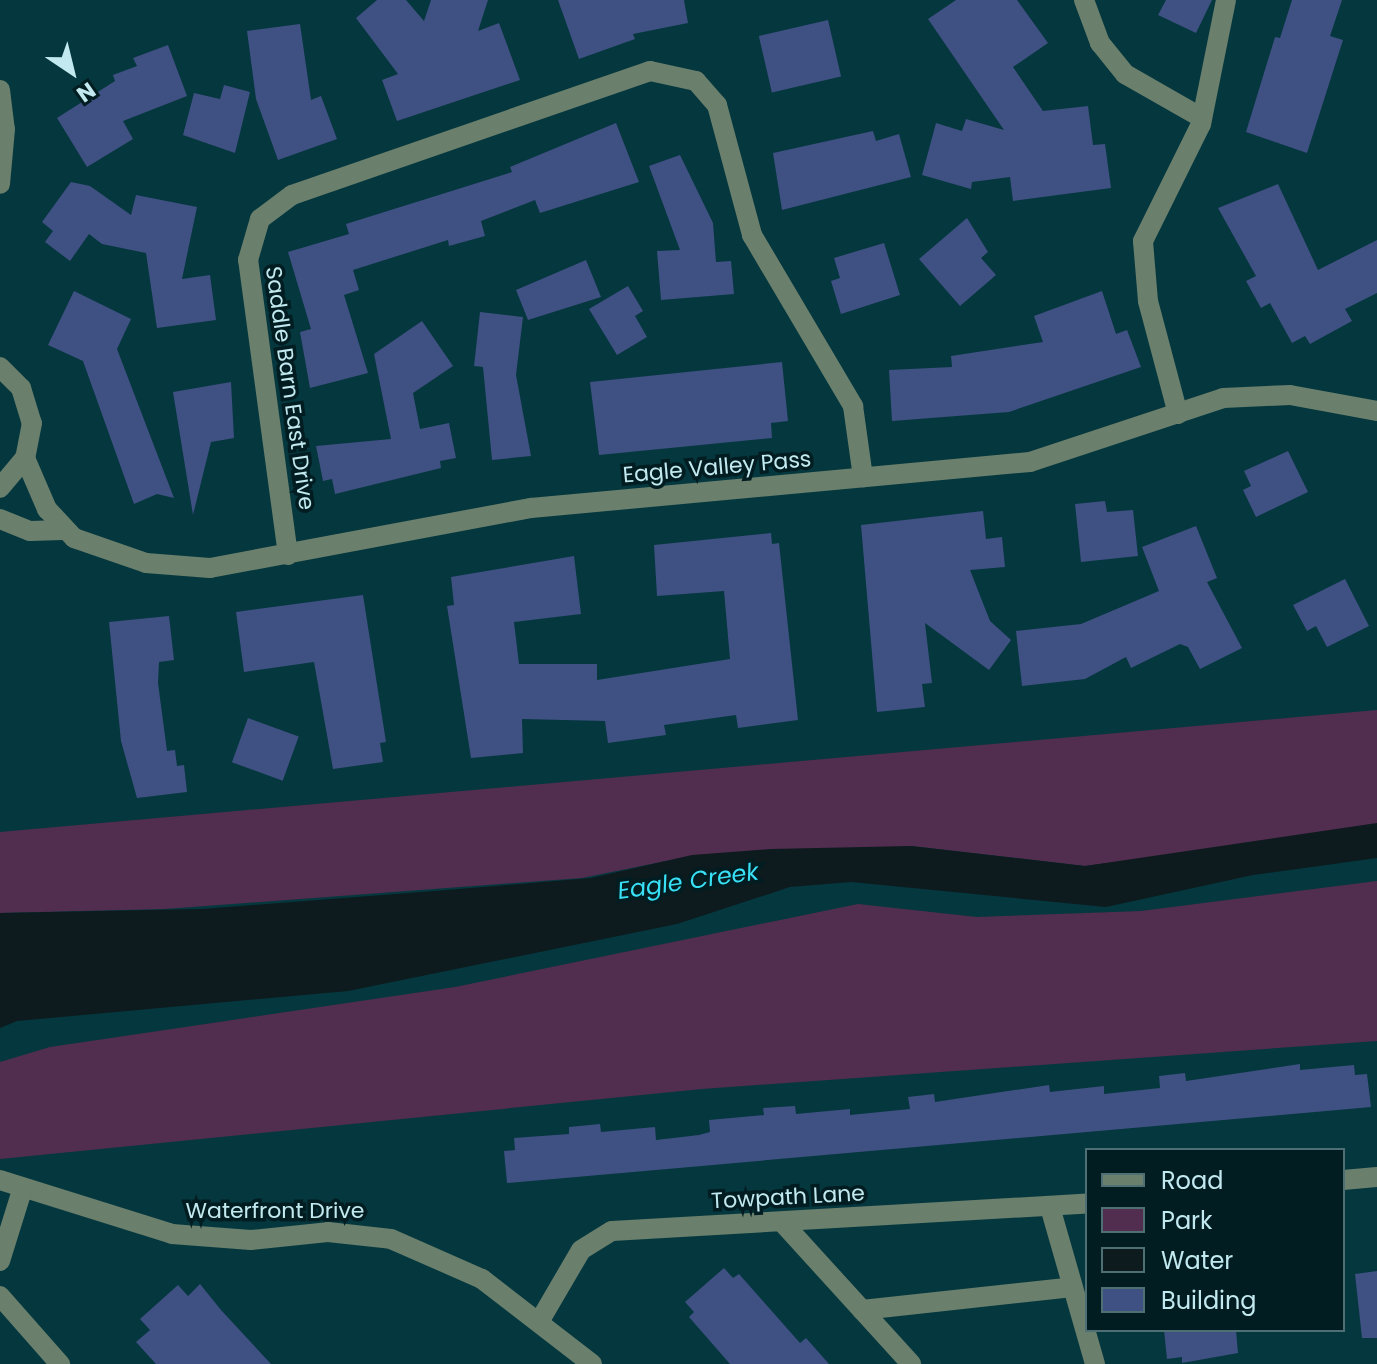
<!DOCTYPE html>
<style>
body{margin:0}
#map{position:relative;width:1377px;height:1364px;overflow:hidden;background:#05373e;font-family:Poppins,sans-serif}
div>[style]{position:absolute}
.green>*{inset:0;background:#512d4f}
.water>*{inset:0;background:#0d1b1e}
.building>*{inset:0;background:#3f5082;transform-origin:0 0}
.minor>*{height:20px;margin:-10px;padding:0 10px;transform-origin:10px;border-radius:10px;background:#6a7f6c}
span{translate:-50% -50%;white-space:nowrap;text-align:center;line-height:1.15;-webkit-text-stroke:7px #021d21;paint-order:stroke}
.street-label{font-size:22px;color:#c1e9ef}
.water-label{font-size:24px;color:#39dff5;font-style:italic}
.legend{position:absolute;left:1085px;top:1148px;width:260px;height:184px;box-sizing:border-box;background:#021d21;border:2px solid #4e6f73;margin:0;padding:10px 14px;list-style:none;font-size:24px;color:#c1e9ef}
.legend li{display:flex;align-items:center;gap:16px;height:40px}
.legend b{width:40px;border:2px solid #4e6f73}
.north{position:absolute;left:32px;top:32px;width:80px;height:80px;-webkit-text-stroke:6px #021d21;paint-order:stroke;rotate:145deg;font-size:22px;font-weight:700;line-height:32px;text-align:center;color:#c1e9ef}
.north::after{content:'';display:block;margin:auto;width:28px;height:36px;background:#c1e9ef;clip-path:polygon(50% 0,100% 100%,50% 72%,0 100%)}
</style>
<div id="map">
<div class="green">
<div style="clip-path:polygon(1377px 710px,1377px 828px,1085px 866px,911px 846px,671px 860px,582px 878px,165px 909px,0 913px,0 832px)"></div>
<div style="clip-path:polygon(1377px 881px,1377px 1041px,702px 1089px,0 1159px,0 1062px,50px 1047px,455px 987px,858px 904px,977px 917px,1141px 911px)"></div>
</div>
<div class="water">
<div style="clip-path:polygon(1377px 823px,1377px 858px,1253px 875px,1106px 907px,851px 882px,790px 887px,677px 924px,348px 991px,17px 1021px,0 1028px,0 913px,202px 909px,447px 890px,591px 878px,692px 855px,771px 849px,911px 846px,1085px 866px)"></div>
</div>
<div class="building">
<div style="clip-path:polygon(377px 0,406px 0,424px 21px,431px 0,488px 0,478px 31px,499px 23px,520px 80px,397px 121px,382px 80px,398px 74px,356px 18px)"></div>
<div style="clip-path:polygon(558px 0,684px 0,688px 23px,633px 34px,635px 39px,579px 59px)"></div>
<div style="clip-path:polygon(956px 0,1017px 0,1048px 43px,1013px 67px,1043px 111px,1088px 106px,1093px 145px,1105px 144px,1111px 188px,1013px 201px,1010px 177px,972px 182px,971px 189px,922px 175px,936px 123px,962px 131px,966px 119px,1004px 130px,928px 19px)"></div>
<div style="clip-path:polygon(1166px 0,1212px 0,1196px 33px,1158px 15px)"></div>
<div style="clip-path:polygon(1292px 0,1342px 0,1330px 36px,1343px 40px,1307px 153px,1246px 132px,1275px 37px,1280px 38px)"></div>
<div style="left:828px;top:20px;width:58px;height:71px;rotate:77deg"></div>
<div style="clip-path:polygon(300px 24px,311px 100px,321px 96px,337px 139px,278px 160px,256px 99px,247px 31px)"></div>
<div style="clip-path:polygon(168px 45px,187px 96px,123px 121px,133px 139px,87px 167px,57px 118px,115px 81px,113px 75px,137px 66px,133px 58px)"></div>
<div style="clip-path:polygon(224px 85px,250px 92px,235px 153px,183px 135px,194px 93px,220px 99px)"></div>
<div style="clip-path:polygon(616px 123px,639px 182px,540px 213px,535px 200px,481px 221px,485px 236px,449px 246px,448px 240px,353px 270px,359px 290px,344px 295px,368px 373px,310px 388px,300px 332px,311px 329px,288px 252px,349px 234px,346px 224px,512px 172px,510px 167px)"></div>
<div style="clip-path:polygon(873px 131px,876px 141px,899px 134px,911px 177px,782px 210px,773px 153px)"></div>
<div style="clip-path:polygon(680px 155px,713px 223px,716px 262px,731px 261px,734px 294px,661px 300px,657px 251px,680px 250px,649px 166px)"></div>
<div style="clip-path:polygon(71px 182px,90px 186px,131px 215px,136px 195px,197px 207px,182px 279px,210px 275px,216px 320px,157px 328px,146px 253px,102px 244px,89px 234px,70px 261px,45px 242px,53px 231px,42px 222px)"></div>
<div style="clip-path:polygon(1278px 184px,1318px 270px,1377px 240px,1377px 293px,1345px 309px,1352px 321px,1310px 344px,1305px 336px,1292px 343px,1270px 303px,1261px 308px,1246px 281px,1256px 276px,1218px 208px)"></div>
<div style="clip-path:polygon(967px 218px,988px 252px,981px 258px,996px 275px,960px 306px,919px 259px)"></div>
<div style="clip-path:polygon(884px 243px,900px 295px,841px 314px,831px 281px,840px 278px,834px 258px)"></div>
<div style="clip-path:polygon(586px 260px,601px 297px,528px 320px,516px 290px)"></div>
<div style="clip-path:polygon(628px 286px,643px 311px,635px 316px,647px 337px,617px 355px,589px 309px)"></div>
<div style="clip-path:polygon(74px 291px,131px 319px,117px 349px,174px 498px,157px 494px,134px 504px,83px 361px,48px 345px)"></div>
<div style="clip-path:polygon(1102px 291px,1116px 334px,1127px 330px,1141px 367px,1009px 412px,892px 421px,889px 370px,952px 367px,951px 356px,1043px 342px,1034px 316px)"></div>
<div style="clip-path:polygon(480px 312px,523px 317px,516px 375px,531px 456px,492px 460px,483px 367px,474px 366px)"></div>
<div style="clip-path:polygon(422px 321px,453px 366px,413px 393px,420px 429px,449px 423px,456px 458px,440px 461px,441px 468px,335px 494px,332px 479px,323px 481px,316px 446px,391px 439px,374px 354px)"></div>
<div style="clip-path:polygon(782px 362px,788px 421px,771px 423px,772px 438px,599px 455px,590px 382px)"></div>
<div style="clip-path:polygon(231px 382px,234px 438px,211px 442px,193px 515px,173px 392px)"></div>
<div style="clip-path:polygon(1288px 451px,1308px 492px,1256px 517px,1243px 490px,1251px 486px,1244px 471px)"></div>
<div style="clip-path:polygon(1105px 501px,1107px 512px,1133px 510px,1138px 556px,1081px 562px,1075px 504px)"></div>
<div style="clip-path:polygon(983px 511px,986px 539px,1002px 537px,1005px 567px,970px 570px,990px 621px,1011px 640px,989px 670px,925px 623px,932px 683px,922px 684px,925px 707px,877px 712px,861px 525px)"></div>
<div style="clip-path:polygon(1196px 526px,1217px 578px,1207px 582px,1242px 648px,1200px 669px,1188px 647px,1180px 644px,1131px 668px,1126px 657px,1085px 679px,1022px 686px,1016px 631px,1081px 624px,1159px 591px,1142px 547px)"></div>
<div style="clip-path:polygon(771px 533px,772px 544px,779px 543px,798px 720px,738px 728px,736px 715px,664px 725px,666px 735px,608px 743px,605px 721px,522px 719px,523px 753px,471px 758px,447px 606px,454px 605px,451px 577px,574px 556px,581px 614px,514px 622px,519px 664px,597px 664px,597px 680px,730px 659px,724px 591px,657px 596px,654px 545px)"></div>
<div style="clip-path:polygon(1345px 579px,1369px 626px,1327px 647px,1316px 626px,1307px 631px,1293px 605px)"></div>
<div style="clip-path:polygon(363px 595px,386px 742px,380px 743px,383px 762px,333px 769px,314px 662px,244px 672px,236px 612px)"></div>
<div style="clip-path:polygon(169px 616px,174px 660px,159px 662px,158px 683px,167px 751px,175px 750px,177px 766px,184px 765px,187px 792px,137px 798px,121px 741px,109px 622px)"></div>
<div style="left:248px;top:718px;width:54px;height:47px;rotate:20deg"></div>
<div style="clip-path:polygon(1300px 1064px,1300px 1070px,1354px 1065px,1355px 1075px,1367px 1074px,1371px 1107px,507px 1183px,504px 1151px,515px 1150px,514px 1138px,569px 1134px,569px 1127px,600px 1124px,601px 1132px,655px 1127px,656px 1140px,699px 1135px,710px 1132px,709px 1120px,764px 1115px,763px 1108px,795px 1106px,796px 1114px,850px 1109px,850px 1115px,910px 1109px,908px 1097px,934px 1094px,935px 1102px,1049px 1085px,1050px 1092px,1104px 1086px,1104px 1094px,1160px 1088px,1159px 1076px,1185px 1073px,1186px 1081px)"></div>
<div style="clip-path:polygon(724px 1268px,733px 1278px,739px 1274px,800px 1343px,806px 1338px,829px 1364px,730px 1364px,689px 1317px,694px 1312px,685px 1302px)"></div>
<div style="clip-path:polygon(1377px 1271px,1377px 1338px,1362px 1338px,1355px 1274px)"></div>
<div style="clip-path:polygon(200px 1284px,221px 1310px,271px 1364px,156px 1364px,136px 1342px,150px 1330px,140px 1319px,178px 1285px,188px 1296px)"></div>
<div style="clip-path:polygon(1164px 1330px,1236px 1330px,1238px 1353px,1182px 1363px,1182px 1357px,1167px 1359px)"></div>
</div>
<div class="minor">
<div style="left:1084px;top:0;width:46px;rotate:69.6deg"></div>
<div style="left:1100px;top:43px;width:40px;rotate:51deg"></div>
<div style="left:1125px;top:74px;width:89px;rotate:29.7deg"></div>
<div style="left:0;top:90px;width:39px;rotate:83deg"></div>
<div style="left:5px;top:129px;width:55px;rotate:95.2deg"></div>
<div style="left:0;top:367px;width:30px;rotate:45deg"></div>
<div style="left:21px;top:388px;width:37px;rotate:73deg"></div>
<div style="left:32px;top:423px;width:36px;rotate:101deg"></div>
<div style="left:25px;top:458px;width:39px;rotate:130deg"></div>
<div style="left:1178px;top:414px;width:117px;rotate:-104.9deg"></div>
<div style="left:1148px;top:301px;width:60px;rotate:-94.8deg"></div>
<div style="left:1143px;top:241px;width:131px;rotate:-63.6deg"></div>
<div style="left:1201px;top:124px;width:126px;rotate:-78.6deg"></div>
<div style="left:25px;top:458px;width:56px;rotate:66.7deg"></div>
<div style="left:47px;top:509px;width:40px;rotate:47deg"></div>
<div style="left:74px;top:538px;width:76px;rotate:19.1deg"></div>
<div style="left:146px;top:563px;width:64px;rotate:4.5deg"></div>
<div style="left:210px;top:568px;width:327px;rotate:-10.6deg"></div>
<div style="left:531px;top:508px;width:501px;rotate:-5.27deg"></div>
<div style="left:1030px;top:462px;width:203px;rotate:-18.3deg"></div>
<div style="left:1223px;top:398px;width:67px;rotate:-2.6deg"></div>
<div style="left:1290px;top:395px;width:88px;rotate:10.4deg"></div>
<div style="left:0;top:519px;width:32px;rotate:22deg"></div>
<div style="left:30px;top:531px;width:32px;rotate:-2deg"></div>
<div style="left:288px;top:555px;width:298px;rotate:-97.7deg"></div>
<div style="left:248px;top:260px;width:43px;rotate:-73.7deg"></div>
<div style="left:260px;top:219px;width:40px;rotate:-37deg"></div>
<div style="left:292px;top:195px;width:379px;rotate:-19.1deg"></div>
<div style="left:650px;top:71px;width:47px;rotate:12.3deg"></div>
<div style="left:696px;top:81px;width:32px;rotate:49deg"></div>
<div style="left:717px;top:105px;width:135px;rotate:74.9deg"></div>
<div style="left:752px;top:235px;width:199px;rotate:59.4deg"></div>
<div style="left:853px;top:406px;width:72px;rotate:82deg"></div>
<div style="left:0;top:1180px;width:180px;rotate:17.4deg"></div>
<div style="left:172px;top:1234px;width:79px;rotate:4.3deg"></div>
<div style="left:251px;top:1240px;width:77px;rotate:-5.9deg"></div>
<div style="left:328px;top:1232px;width:63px;rotate:6.3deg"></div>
<div style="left:391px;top:1239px;width:99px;rotate:23.7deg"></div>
<div style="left:482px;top:1279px;width:139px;rotate:37.7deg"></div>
<div style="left:1343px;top:1180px;width:34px;rotate:-5deg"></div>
<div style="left:1050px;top:1207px;width:163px;rotate:74deg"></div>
<div style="left:782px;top:1222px;width:192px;rotate:47.7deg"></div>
<div style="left:0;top:1261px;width:77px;rotate:-72.7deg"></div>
<div style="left:0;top:1296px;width:91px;rotate:48.6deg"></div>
<div style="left:862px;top:1310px;width:212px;rotate:-6.2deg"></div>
<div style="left:539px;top:1322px;width:83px;rotate:-59.7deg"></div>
<div style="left:581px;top:1250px;width:36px;rotate:-32deg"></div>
<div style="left:612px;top:1231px;width:476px;rotate:-3.3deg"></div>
</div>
<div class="street-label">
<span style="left:290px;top:388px;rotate:82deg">Saddle Barn East Drive</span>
<span style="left:717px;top:467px;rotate:-5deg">Eagle Valley Pass</span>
<span style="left:788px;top:1197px;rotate:-3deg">Towpath Lane</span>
<span style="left:275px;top:1211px">Waterfront Drive</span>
</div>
<div class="water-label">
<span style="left:688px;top:881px;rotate:-8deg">Eagle Creek</span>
</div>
<ul class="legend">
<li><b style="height:10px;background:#6a7f6c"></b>Road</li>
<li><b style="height:22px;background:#512d4f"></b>Park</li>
<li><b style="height:22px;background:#0d1b1e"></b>Water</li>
<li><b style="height:22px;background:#3f5082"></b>Building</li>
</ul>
<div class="north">N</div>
</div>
